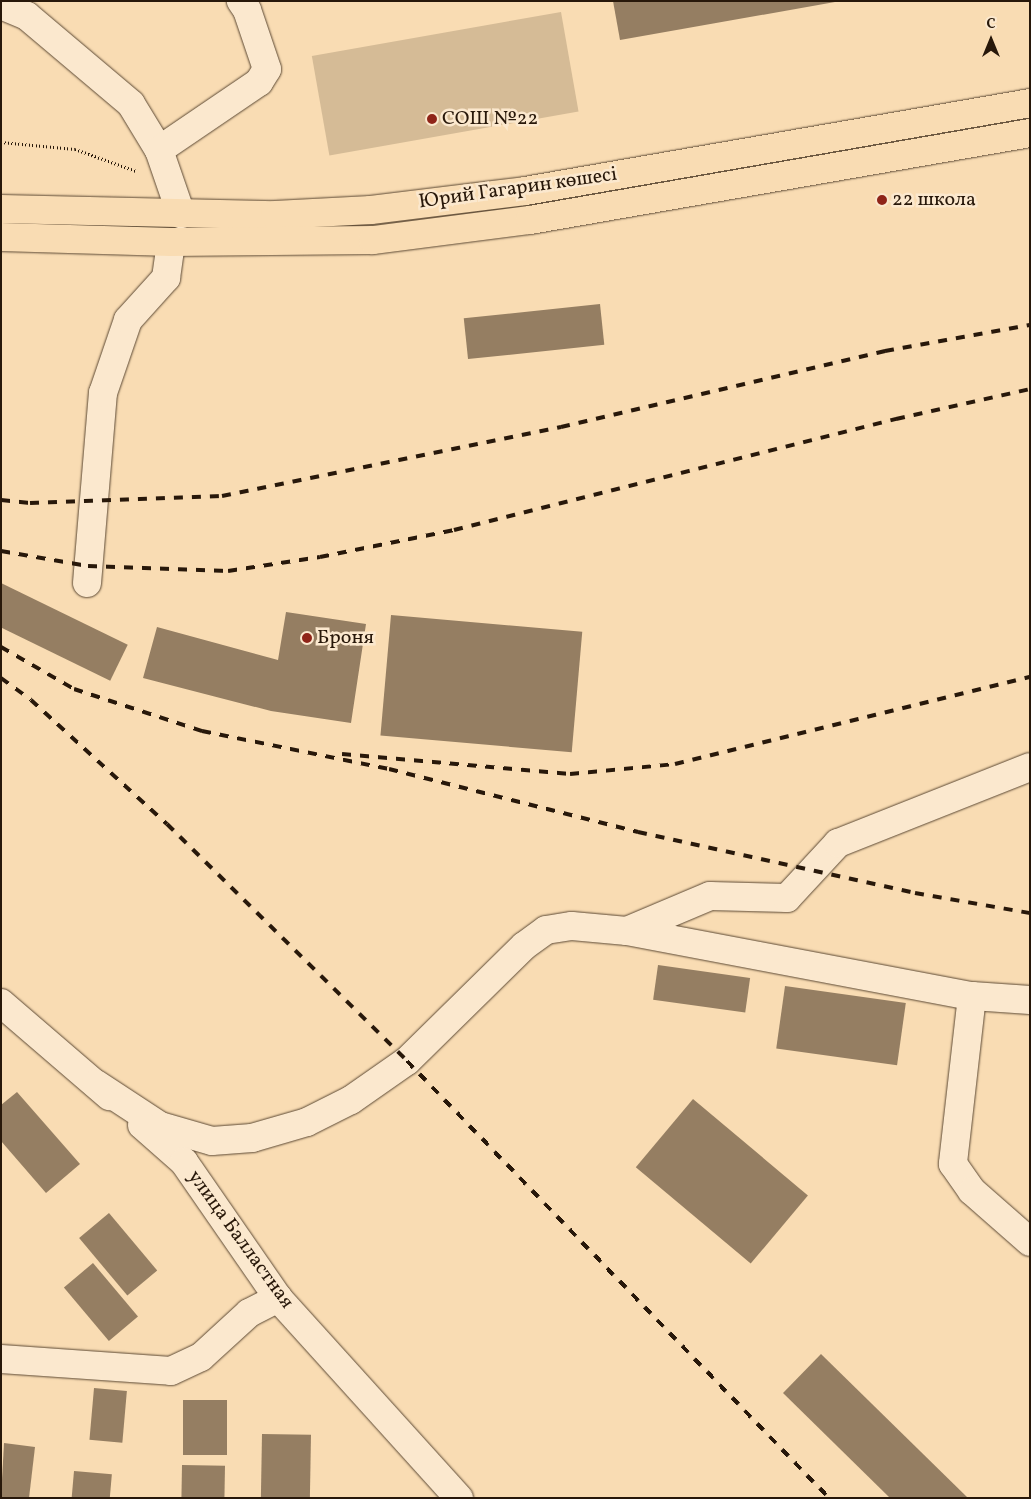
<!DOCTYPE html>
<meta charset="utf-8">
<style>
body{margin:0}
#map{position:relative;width:1031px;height:1499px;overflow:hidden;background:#f9dcb3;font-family:Vollkorn,serif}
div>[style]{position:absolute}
.green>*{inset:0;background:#d5bb96;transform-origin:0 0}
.building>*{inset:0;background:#957e62;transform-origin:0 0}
.path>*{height:3px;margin-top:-1.5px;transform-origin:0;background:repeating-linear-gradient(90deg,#28180a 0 1px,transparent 0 3.5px)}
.roads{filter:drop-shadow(0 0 1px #5c4934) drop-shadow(0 0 1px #5c4934)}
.minor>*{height:28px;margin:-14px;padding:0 14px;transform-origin:14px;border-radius:14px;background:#fbe8ce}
.major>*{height:28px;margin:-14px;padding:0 14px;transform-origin:14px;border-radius:14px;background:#f9dcb3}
.rail>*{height:4px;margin-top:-2px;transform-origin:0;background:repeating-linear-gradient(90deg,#28180a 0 9px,transparent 0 18px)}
.dots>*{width:14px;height:14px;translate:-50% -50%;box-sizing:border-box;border:2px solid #fbe8ce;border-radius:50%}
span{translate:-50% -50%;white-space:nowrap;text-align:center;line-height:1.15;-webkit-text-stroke:5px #fbe8ce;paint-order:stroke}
.poi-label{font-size:20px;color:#28180a}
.left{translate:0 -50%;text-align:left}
.street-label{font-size:20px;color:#28180a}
.frame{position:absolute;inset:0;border:2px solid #28180a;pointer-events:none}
.north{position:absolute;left:966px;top:15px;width:50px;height:50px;-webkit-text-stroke:4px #fbe8ce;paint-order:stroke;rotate:0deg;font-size:14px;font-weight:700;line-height:20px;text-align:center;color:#28180a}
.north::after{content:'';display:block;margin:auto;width:18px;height:22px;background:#28180a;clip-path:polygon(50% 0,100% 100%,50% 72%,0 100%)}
</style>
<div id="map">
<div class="green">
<div style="left:561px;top:12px;width:101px;height:253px;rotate:80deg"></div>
</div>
<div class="building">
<div style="clip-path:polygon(613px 1px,835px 1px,835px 2px,620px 40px)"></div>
<div style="left:600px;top:304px;width:41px;height:137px;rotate:84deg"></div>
<div style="left:1px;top:583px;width:141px;height:40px;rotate:26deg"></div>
<div style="clip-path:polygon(286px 612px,366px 624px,351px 723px,271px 711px,143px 678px,157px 627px,278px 660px)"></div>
<div style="left:391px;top:615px;width:192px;height:121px;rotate:5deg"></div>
<div style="left:658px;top:965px;width:93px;height:35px;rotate:8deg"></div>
<div style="left:785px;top:986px;width:122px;height:63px;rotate:8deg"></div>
<div style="clip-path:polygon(17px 1092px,80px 1164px,46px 1193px,1px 1141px,1px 1105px)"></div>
<div style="left:693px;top:1099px;width:150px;height:89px;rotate:40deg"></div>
<div style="left:109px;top:1213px;width:75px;height:39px;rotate:50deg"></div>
<div style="left:93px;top:1263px;width:70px;height:38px;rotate:50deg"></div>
<div style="clip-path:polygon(821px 1354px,968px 1498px,890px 1498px,783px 1393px)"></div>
<div style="left:94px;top:1388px;width:33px;height:52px;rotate:5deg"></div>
<div style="left:183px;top:1400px;width:44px;height:55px"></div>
<div style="left:262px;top:1434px;width:49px;height:64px;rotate:1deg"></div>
<div style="clip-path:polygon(4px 1443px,35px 1447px,29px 1498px,1px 1498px)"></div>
<div style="left:182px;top:1465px;width:43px;height:33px;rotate:1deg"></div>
<div style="left:74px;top:1471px;width:38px;height:27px;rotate:5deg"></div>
</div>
<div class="path">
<div style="left:1px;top:142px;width:74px;rotate:5.4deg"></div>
<div style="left:75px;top:149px;width:65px;rotate:19.8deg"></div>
</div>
<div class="roads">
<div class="minor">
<div style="left:1px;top:5px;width:28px;rotate:23deg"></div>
<div style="left:27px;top:16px;width:136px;rotate:40.2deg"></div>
<div style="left:131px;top:104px;width:54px;rotate:58.7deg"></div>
<div style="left:159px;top:150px;width:68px;rotate:71deg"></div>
<div style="left:159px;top:150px;width:121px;rotate:-34.2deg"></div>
<div style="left:259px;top:82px;width:15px;rotate:-58deg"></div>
<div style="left:267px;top:69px;width:62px;rotate:-108.7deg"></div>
<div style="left:247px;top:10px;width:11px;rotate:-124deg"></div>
<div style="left:87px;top:583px;width:191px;rotate:-85.2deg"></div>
<div style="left:103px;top:393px;width:77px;rotate:-71.1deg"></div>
<div style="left:128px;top:320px;width:57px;rotate:-47.9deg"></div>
<div style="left:166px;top:278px;width:36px;rotate:-82deg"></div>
<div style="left:627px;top:931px;width:90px;rotate:-22.9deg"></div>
<div style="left:710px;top:896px;width:77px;rotate:1.5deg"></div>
<div style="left:787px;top:898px;width:75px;rotate:-47.2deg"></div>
<div style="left:838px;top:843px;width:206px;rotate:-21.6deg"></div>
<div style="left:972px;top:996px;width:169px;rotate:96.5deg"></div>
<div style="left:953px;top:1164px;width:33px;rotate:55deg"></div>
<div style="left:972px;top:1191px;width:77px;rotate:41.3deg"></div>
<div style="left:1px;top:1003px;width:143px;rotate:40.7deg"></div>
<div style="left:96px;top:1084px;width:77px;rotate:33.3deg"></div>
<div style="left:160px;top:1126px;width:54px;rotate:16.1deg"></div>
<div style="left:212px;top:1141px;width:40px;rotate:-4.3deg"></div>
<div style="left:252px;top:1138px;width:57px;rotate:-16.2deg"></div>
<div style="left:307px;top:1122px;width:49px;rotate:-26.6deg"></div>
<div style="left:351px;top:1100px;width:68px;rotate:-34.9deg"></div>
<div style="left:407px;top:1061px;width:164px;rotate:-44.5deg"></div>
<div style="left:524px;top:946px;width:27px;rotate:-36deg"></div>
<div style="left:546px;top:930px;width:26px;rotate:-9deg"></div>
<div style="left:572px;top:926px;width:55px;rotate:5.2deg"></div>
<div style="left:627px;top:931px;width:351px;rotate:10.7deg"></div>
<div style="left:972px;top:996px;width:58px;rotate:3.9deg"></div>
<div style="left:142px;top:1125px;width:56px;rotate:41.4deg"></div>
<div style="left:184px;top:1162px;width:165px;rotate:55.3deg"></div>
<div style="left:278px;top:1298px;width:270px;rotate:47.9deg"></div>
<div style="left:1px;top:1359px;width:170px;rotate:4deg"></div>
<div style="left:171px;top:1371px;width:33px;rotate:-25deg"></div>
<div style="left:201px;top:1357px;width:65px;rotate:-42.5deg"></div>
<div style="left:249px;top:1313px;width:33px;rotate:-27deg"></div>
</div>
<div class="major">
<div style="left:1px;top:209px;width:274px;rotate:1.3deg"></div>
<div style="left:275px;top:215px;width:96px;rotate:-3deg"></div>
<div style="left:371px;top:210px;width:155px;rotate:-7deg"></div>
<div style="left:525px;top:191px;width:513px;rotate:-9.88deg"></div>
<div style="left:1px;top:237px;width:170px;rotate:1.7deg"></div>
<div style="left:171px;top:242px;width:202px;rotate:-0.6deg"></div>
<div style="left:373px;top:240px;width:158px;rotate:-7.3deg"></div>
<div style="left:530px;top:220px;width:508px;rotate:-9.87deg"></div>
</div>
</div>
<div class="rail">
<div style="left:1px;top:500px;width:29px;rotate:6deg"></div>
<div style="left:30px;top:503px;width:192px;rotate:-2.1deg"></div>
<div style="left:222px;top:496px;width:346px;rotate:-11.5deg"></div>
<div style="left:561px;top:427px;width:333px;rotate:-13.2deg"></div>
<div style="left:885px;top:351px;width:147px;rotate:-10.2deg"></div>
<div style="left:1px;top:551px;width:88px;rotate:9.8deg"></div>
<div style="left:88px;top:566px;width:140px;rotate:2deg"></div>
<div style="left:228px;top:571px;width:93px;rotate:-8.7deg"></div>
<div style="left:320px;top:557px;width:137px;rotate:-11.4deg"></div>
<div style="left:454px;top:530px;width:456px;rotate:-14.1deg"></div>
<div style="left:896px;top:419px;width:137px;rotate:-12.6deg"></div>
<div style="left:1px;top:647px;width:84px;rotate:29.9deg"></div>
<div style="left:74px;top:689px;width:135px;rotate:18.2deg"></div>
<div style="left:202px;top:731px;width:191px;rotate:11.5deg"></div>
<div style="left:389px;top:769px;width:257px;rotate:14.2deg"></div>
<div style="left:638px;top:832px;width:284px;rotate:12.4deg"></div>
<div style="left:915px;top:893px;width:117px;rotate:9.9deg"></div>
<div style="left:1px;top:678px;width:37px;rotate:36deg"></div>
<div style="left:31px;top:700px;width:184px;rotate:42.4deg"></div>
<div style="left:167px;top:824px;width:337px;rotate:44.6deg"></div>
<div style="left:407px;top:1061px;width:607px;rotate:46deg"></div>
<div style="left:342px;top:754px;width:229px;rotate:5deg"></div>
<div style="left:570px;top:774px;width:105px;rotate:-5.4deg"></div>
<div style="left:675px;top:764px;width:366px;rotate:-13.8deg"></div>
</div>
<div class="dots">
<div style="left:432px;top:119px;background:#8f2418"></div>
<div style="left:882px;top:200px;background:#8f2418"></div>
<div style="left:307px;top:638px;background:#8f2418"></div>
</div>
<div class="poi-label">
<span class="left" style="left:442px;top:119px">СОШ №22</span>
<span class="left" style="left:892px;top:200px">22 школа</span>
<span class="left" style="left:317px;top:638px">Броня</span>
</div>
<div class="street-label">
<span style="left:518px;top:189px;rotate:-8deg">Юрий Гагарин көшесі</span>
<span style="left:240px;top:1240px;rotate:54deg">улица Балластная</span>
</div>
<div class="frame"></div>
<div class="north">С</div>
</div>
